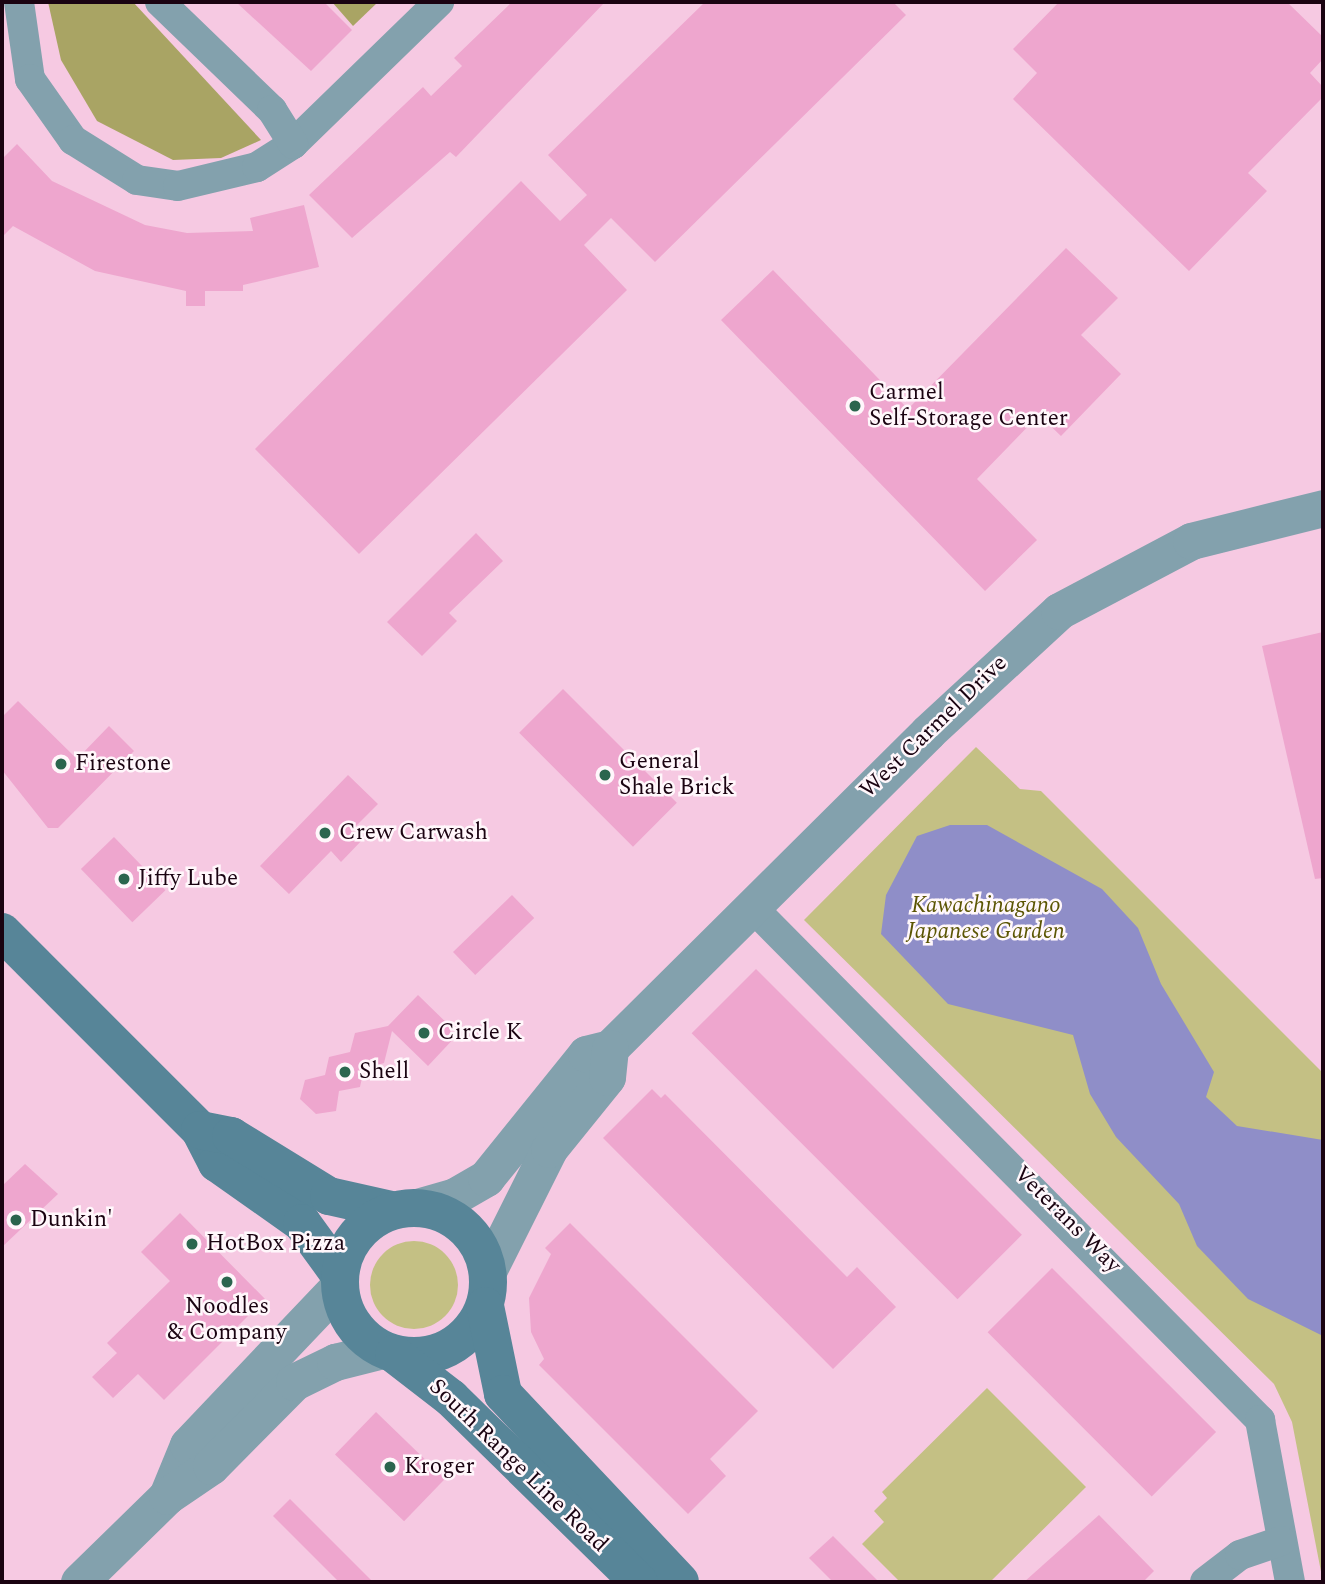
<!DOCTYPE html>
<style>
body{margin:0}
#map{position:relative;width:1325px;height:1584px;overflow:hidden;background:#f6c9e2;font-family:Spectral,serif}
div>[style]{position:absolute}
.green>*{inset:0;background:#c4c084}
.round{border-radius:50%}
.forest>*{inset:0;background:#a9a464}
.water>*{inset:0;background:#8f8ec8}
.building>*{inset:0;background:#eea6ce;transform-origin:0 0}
.minor>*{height:30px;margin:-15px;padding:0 15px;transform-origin:15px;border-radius:15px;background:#83a1ad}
.tertiary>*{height:37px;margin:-18.5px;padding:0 18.5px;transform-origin:18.5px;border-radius:18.5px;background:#83a1ad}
.secondary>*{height:38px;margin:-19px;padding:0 19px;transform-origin:19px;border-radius:19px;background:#578598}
.secondary>.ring{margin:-19px;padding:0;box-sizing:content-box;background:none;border:38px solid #578598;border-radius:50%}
.dots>*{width:19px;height:19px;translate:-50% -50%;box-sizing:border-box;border:4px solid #fff7fb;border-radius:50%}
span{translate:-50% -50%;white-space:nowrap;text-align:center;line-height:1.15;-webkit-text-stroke:5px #fff7fb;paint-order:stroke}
.poi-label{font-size:23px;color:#1a0311}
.left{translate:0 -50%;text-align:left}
.street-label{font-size:23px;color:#1a0311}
.park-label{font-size:23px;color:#5b5503;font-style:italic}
.frame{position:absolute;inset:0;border:4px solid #1a0311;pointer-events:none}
</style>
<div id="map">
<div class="green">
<div style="clip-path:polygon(976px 747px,1020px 789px,1041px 791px,1323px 1073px,1323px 1582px,1292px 1422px,1274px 1384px,804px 920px)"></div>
<div class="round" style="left:370px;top:1241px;width:88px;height:88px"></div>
<div style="clip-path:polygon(987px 1388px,1086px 1487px,990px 1582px,900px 1582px,862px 1544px,884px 1522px,874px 1511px,887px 1498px,882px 1492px)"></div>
</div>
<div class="forest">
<div style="clip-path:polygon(133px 2px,261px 140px,221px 158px,173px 160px,97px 121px,61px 60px,48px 2px)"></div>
<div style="clip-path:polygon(332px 2px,378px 2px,353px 26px)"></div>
</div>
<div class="water">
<div style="clip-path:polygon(950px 825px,987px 825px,1102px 889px,1138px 928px,1161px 984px,1214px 1072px,1206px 1097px,1237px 1126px,1323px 1140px,1323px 1336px,1248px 1299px,1197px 1246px,1179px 1204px,1116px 1137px,1090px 1094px,1073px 1035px,948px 1004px,881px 934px,886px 895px,917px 836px)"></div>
</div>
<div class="building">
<div style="clip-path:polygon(236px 2px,324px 2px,352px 30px,311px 71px)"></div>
<div style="clip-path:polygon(512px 2px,605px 2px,456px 157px,450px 152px,352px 238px,309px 195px,423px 87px,431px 96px,462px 66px,454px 58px)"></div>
<div style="clip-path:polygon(705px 2px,893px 2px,906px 15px,655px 262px,611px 218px,584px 245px,627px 290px,359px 554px,255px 449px,521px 181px,560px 221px,587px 195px,548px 155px)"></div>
<div style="clip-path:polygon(1059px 2px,1287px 2px,1323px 37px,1323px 59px,1310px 73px,1323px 87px,1323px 97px,1248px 173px,1267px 191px,1189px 271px,1013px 99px,1037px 73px,1013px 49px)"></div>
<div style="clip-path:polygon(17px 144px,52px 181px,145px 225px,187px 233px,253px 231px,250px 218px,304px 205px,319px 267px,243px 285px,243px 291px,205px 291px,205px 306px,186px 306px,186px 291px,95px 271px,13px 226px,2px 237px,2px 159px)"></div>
<div style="clip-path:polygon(1066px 248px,1118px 298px,1081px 335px,1121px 374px,1061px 436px,1039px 415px,977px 479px,1037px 540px,985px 591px,721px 320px,773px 270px,908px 409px)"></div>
<div style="clip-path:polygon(476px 533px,503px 561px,449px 613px,457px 621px,422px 656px,387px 622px)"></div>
<div style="clip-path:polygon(1323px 632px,1323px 878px,1315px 879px,1262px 646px)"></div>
<div style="left:563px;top:689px;width:161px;height:62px;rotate:45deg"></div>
<div style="clip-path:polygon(18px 701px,77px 759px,109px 726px,134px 751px,58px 828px,48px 828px,2px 770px,2px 717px)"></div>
<div style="clip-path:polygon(348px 775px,378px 804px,354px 828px,364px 838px,341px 862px,331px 851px,289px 894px,260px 866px)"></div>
<div style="left:114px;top:837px;width:74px;height:46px;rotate:46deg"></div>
<div style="left:512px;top:895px;width:32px;height:82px;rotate:46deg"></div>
<div style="left:756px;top:969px;width:376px;height:91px;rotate:45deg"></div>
<div style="clip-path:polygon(418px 995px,458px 1034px,428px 1066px,392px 1031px,384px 1063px,364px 1069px,360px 1087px,339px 1091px,336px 1111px,316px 1114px,300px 1099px,305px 1080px,325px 1075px,329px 1057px,350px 1052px,355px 1033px,388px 1026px)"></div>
<div style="clip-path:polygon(652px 1089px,661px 1098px,665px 1094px,847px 1277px,857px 1267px,896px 1307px,833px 1369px,603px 1138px)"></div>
<div style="clip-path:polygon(25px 1164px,58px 1194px,2px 1247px,2px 1186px)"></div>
<div style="clip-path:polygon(180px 1213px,265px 1299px,164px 1400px,138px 1374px,113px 1398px,92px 1377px,117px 1353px,107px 1343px,170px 1281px,141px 1252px)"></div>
<div style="clip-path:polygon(570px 1223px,758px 1411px,710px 1459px,726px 1476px,688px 1514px,539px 1365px,544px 1359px,531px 1332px,529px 1298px,551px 1254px,545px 1248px)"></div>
<div style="left:1052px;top:1268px;width:232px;height:91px;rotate:45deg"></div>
<div style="left:376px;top:1412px;width:96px;height:59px;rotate:44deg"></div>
<div style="clip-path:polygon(290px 1499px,373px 1582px,339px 1582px,273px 1516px)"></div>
<div style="clip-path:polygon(1099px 1515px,1154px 1571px,1143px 1582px,1024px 1582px)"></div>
<div style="clip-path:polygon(833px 1536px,879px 1582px,833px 1582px,809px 1558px)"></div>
</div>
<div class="minor">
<div style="left:19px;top:2px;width:78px;rotate:81.9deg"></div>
<div style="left:30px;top:79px;width:75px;rotate:54.8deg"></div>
<div style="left:73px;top:140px;width:75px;rotate:32deg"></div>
<div style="left:137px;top:180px;width:41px;rotate:8.3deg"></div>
<div style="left:178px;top:186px;width:81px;rotate:-13.5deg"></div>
<div style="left:257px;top:167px;width:43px;rotate:-32.6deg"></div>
<div style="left:293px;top:144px;width:204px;rotate:-44.2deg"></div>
<div style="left:160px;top:2px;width:156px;rotate:44deg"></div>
<div style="left:272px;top:110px;width:40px;rotate:58deg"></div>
<div style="left:753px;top:908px;width:721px;rotate:45.28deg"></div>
<div style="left:1260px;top:1420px;width:165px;rotate:79.5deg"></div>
<div style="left:1205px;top:1582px;width:44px;rotate:-37.6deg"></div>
<div style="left:1240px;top:1555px;width:43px;rotate:-18.9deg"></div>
</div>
<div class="tertiary">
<div style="left:417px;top:1207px;width:40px;rotate:-16deg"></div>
<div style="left:455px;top:1196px;width:36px;rotate:-30deg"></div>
<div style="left:486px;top:1178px;width:159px;rotate:-51.1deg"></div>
<div style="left:586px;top:1054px;width:25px;rotate:-14deg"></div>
<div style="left:610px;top:1048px;width:448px;rotate:-44.8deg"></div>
<div style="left:928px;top:732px;width:178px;rotate:-42.7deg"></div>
<div style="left:1059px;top:611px;width:149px;rotate:-27.9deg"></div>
<div style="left:1191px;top:541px;width:136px;rotate:-14deg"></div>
<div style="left:488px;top:1271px;width:136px;rotate:-63.4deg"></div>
<div style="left:549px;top:1149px;width:92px;rotate:-51.1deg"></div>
<div style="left:607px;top:1077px;width:29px;rotate:-84deg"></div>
<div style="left:167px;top:1496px;width:55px;rotate:-67.6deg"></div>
<div style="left:188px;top:1445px;width:219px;rotate:-46.5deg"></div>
<div style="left:79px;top:1582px;width:123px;rotate:-44.3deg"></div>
<div style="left:167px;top:1496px;width:53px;rotate:-34.3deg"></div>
<div style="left:211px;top:1466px;width:118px;rotate:-45.3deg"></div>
<div style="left:294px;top:1382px;width:46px;rotate:-26deg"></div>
<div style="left:335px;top:1362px;width:49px;rotate:-14deg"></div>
</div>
<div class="secondary">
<div style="left:2px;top:932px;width:280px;rotate:45deg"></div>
<div style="left:200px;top:1130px;width:37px;rotate:63deg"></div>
<div style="left:217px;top:1163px;width:104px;rotate:35.2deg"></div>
<div style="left:302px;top:1223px;width:63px;rotate:54deg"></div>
<div style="left:200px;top:1130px;width:32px;rotate:11deg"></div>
<div style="left:231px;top:1136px;width:115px;rotate:31.5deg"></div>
<div style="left:329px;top:1196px;width:64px;rotate:12.7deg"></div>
<div class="ring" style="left:340px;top:1208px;width:110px;height:110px"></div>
<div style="left:485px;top:1306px;width:90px;rotate:78.4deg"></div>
<div style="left:503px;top:1394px;width:258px;rotate:46.7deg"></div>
<div style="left:394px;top:1354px;width:72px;rotate:37.7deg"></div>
<div style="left:451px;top:1398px;width:263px;rotate:44.4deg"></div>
</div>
<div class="dots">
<div style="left:855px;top:406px;background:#2b654e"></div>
<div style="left:61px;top:764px;background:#2b654e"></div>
<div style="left:605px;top:775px;background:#2b654e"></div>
<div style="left:325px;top:833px;background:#2b654e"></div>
<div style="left:124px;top:879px;background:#2b654e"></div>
<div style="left:424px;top:1033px;background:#2b654e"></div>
<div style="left:345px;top:1072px;background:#2b654e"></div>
<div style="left:16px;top:1220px;background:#2b654e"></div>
<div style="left:192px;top:1244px;background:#2b654e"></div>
<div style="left:227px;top:1282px;background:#2b654e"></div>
<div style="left:390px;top:1467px;background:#2b654e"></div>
</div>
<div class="poi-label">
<span class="left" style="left:869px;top:406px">Carmel<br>Self-Storage Center</span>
<span class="left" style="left:619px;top:775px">General<br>Shale Brick</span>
<span class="left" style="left:75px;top:764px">Firestone</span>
<span class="left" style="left:339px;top:833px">Crew Carwash</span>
<span class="left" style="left:138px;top:879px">Jiffy Lube</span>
<span class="left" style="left:438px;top:1033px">Circle K</span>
<span class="left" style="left:359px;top:1072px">Shell</span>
<span class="left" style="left:30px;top:1220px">Dunkin'</span>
<span class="left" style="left:206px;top:1244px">HotBox Pizza</span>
<span style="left:227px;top:1320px">Noodles<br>&amp; Company</span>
<span class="left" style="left:404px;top:1467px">Kroger</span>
</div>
<div class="street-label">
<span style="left:934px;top:727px;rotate:-44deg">West Carmel Drive</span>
<span style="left:1067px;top:1220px;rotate:45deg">Veterans Way</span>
<span style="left:518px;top:1466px;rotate:44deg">South Range Line Road</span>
</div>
<div class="park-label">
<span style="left:986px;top:919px">Kawachinagano<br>Japanese Garden</span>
</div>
<div class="frame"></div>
</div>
